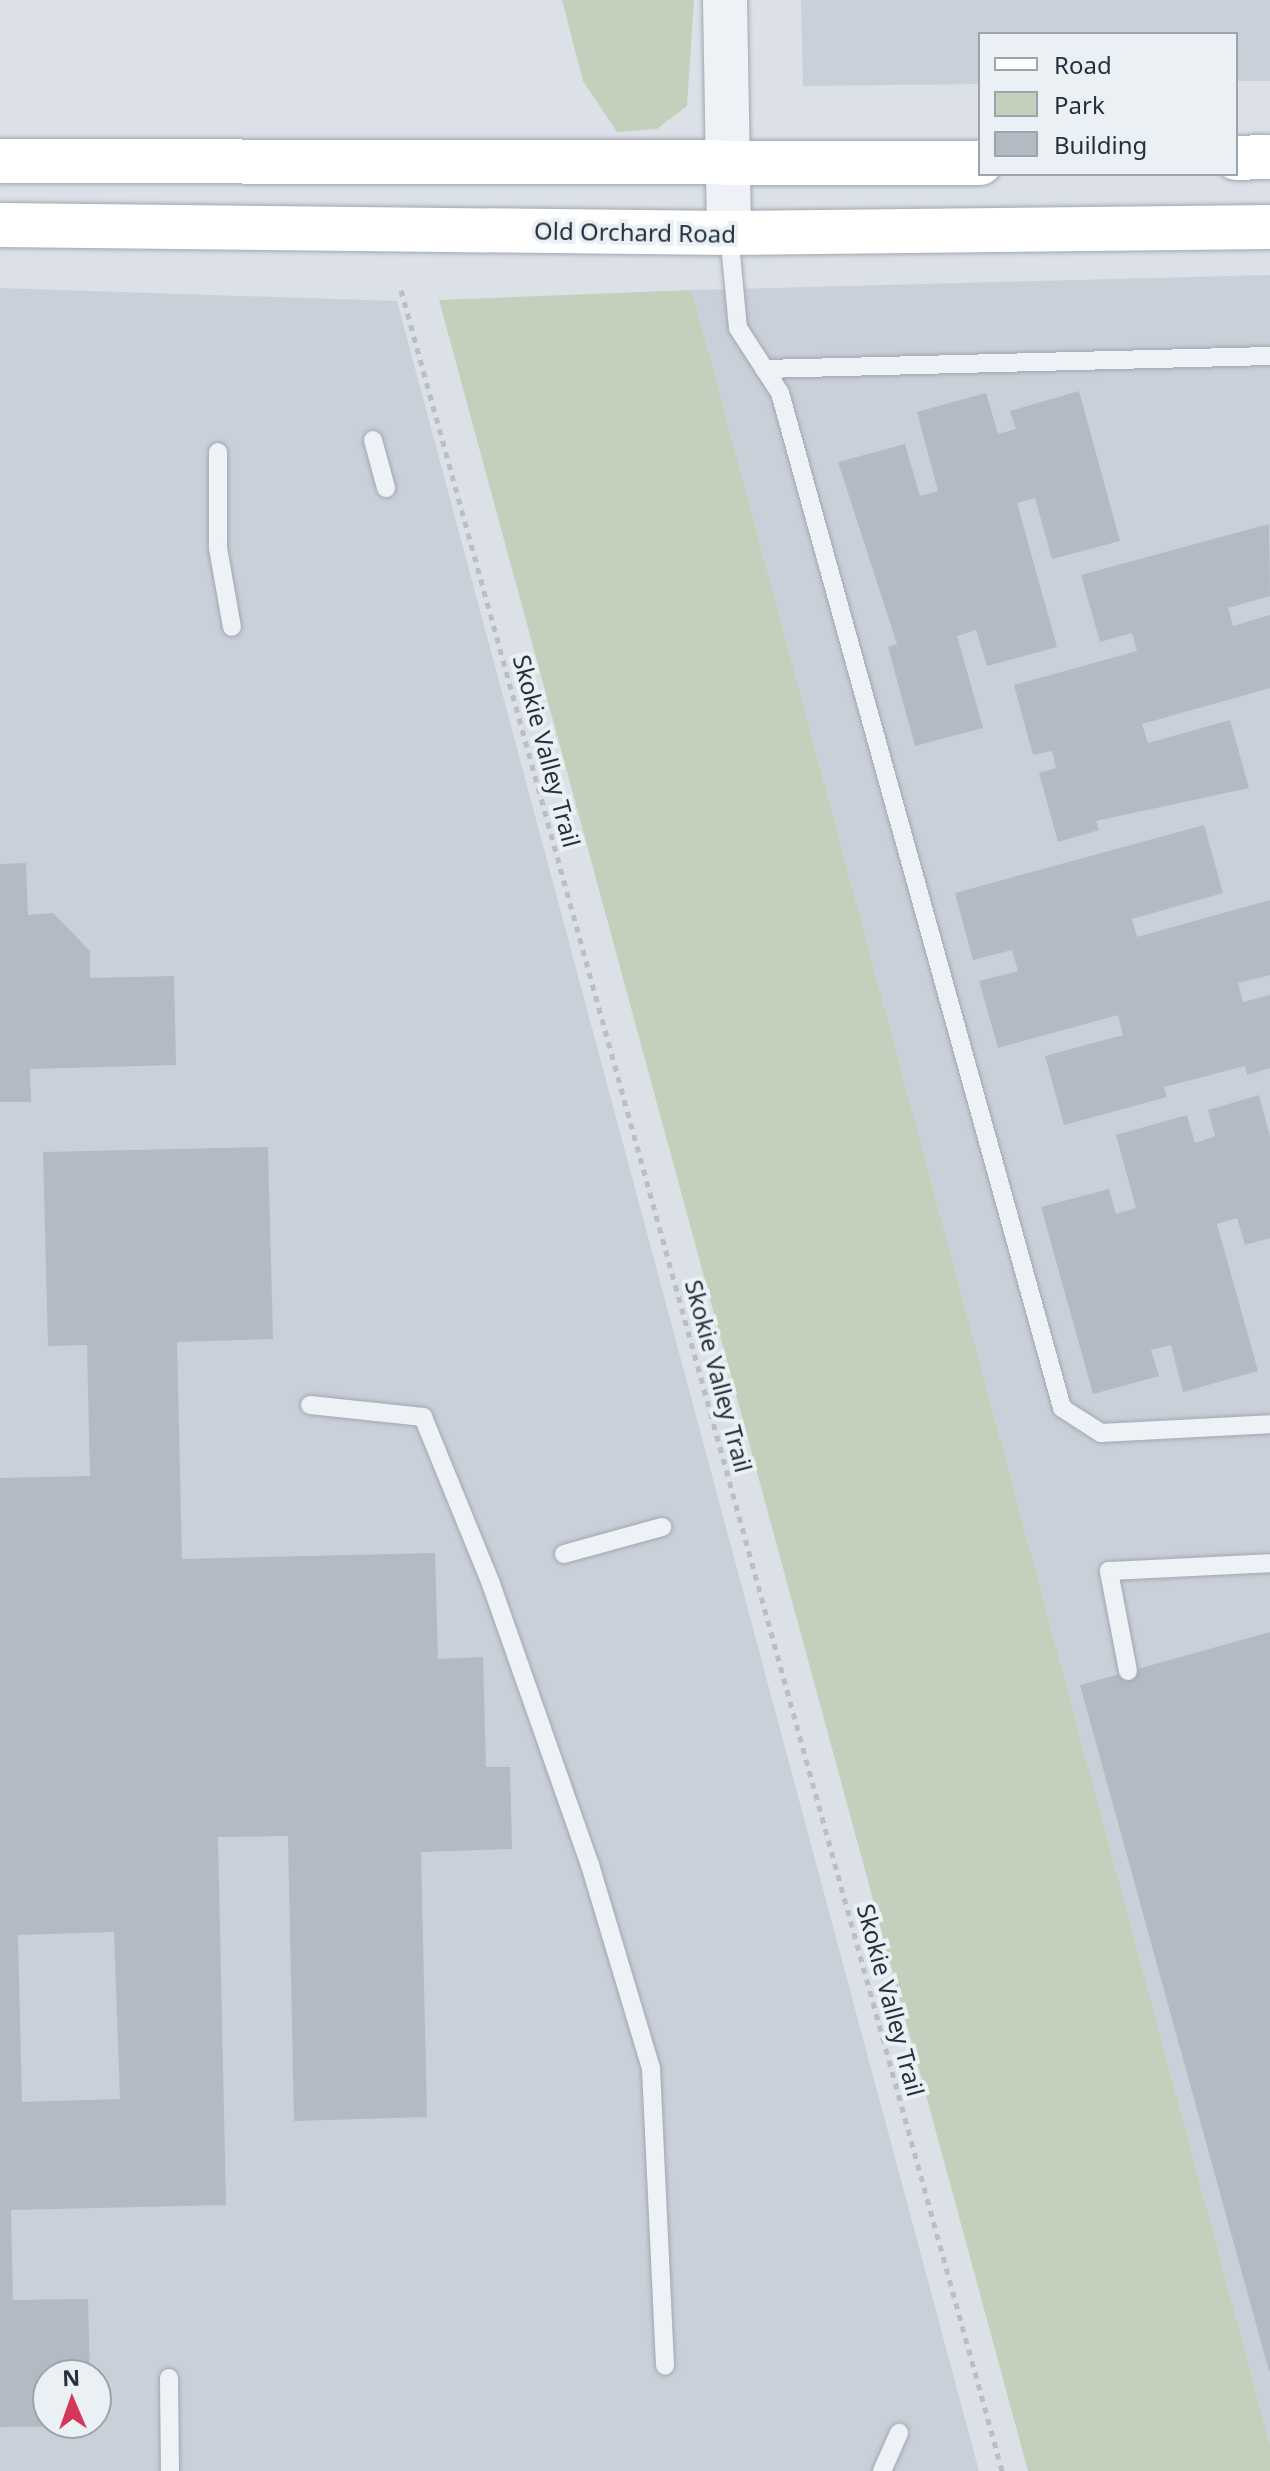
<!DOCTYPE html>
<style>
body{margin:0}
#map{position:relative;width:1270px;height:2471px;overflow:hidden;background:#dbe1e7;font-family:"Noto Sans",sans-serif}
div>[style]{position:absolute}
.built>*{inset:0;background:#c9d0d9}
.green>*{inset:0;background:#c3d1bc}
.building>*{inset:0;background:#b2bac4}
.path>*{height:5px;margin-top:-2.5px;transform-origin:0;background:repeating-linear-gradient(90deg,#babfc5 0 6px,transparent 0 12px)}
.roads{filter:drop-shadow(0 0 2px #a1a8b1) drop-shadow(0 0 2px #a1a8b1)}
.service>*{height:18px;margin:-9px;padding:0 9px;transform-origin:9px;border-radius:9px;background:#eef1f5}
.tertiary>*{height:44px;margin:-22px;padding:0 22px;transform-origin:22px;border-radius:22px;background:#eef1f5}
.secondary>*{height:44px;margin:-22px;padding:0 22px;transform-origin:22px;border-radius:22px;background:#fff}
span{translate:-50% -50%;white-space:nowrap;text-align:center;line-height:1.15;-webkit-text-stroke:8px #ebf0f5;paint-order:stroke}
.street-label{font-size:24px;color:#25303e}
.legend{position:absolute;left:978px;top:32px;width:260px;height:144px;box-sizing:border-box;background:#ebf0f5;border:2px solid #9ca3ac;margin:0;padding:10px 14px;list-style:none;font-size:24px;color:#25303e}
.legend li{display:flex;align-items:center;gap:16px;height:40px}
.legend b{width:40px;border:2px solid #9ca3ac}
.north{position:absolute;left:32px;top:2359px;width:80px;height:80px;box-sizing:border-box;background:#ebf0f5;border:2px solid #9ca3ac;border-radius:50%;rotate:358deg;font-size:22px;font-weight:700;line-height:32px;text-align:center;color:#25303e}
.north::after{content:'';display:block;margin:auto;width:28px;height:36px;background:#d5375a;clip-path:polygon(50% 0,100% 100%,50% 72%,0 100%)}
</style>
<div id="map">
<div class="built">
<div style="clip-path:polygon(801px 0,1270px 0,1270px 81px,1236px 81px,1236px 34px,980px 34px,980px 84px,803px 86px)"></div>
<div style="clip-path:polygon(1270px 275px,1270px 2444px,692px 290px)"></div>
<div style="clip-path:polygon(evenodd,0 288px,397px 301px,979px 2471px,0 2471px,0 288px,48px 2375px,96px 2375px,96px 2423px,48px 2423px,48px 2375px)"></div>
</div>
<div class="green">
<div style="clip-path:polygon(562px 0,694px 0,687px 106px,657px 129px,617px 132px,583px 81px)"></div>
<div style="clip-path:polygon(692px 290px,1270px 2444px,1270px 2471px,1028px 2471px,439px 300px)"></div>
</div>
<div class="building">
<div style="clip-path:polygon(1079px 391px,1120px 541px,1052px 559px,1035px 498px,1017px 503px,1057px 647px,987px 666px,976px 630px,957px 636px,983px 728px,915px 746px,888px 647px,897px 644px,838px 462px,905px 444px,920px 496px,938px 491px,917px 412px,986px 393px,998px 434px,1016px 429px,1010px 411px)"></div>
<div style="clip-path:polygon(1269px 524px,1270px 596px,1228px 608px,1233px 626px,1270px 615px,1270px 688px,1142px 724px,1148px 743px,1230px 720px,1249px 788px,1096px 821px,1099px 830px,1058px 842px,1039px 773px,1056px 768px,1052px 751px,1033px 755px,1014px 685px,1137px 651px,1132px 633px,1100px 642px,1081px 575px)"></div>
<div style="clip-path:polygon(1204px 825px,1223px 893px,1132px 919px,1137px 937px,1270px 900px,1270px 975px,1238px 983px,1243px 1002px,1270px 995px,1270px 1068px,1247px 1075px,1245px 1066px,1164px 1087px,1167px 1097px,1064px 1125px,1045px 1056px,1123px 1035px,1118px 1015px,998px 1048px,979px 981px,1018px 971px,1012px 950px,973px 960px,955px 893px)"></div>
<div style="clip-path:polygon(26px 863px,28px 915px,53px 913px,90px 951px,90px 978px,174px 976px,176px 1065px,30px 1069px,31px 1102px,0 1102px,0 864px)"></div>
<div style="clip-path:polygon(1259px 1095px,1270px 1136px,1270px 1238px,1245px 1245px,1237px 1218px,1217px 1224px,1258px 1371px,1183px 1392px,1171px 1345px,1151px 1350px,1159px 1376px,1093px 1394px,1041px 1207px,1109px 1189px,1116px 1214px,1136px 1208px,1116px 1135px,1187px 1115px,1195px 1143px,1215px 1136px,1208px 1110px)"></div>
<div style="clip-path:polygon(evenodd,268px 1147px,273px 1339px,177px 1342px,182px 1559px,435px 1553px,438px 1659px,483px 1657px,486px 1767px,510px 1767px,512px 1849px,421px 1852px,427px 2117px,294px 2121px,288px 1836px,218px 1837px,226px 2205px,11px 2210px,13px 2300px,88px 2299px,90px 2375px,48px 2375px,48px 2423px,82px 2426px,0 2427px,0 1478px,90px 1476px,87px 1345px,48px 1346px,43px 1152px,268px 1147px,114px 1932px,120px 2099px,22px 2102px,18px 1935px,114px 1932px)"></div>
<div style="clip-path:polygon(1270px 1632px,1270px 2371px,1269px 2371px,1080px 1685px)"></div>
</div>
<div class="path">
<div style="left:401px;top:290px;width:2262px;rotate:74.59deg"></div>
</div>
<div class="roads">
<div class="service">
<div style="left:729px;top:233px;width:95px;rotate:84.6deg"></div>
<div style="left:738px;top:328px;width:77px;rotate:57.1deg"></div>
<div style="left:780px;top:393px;width:1053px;rotate:74.47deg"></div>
<div style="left:1062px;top:1408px;width:46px;rotate:32.7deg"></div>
<div style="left:1101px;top:1433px;width:169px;rotate:-3deg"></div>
<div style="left:764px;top:369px;width:506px;rotate:-1.47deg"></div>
<div style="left:373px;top:440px;width:50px;rotate:74.8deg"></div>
<div style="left:218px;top:452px;width:96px;rotate:90deg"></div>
<div style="left:218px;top:548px;width:80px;rotate:80deg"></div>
<div style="left:310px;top:1405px;width:114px;rotate:6.1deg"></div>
<div style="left:423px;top:1417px;width:180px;rotate:67.8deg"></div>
<div style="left:491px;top:1584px;width:298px;rotate:70.6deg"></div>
<div style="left:590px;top:1865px;width:212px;rotate:73.3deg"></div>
<div style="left:651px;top:2068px;width:298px;rotate:87.3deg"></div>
<div style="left:564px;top:1554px;width:102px;rotate:-15.4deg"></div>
<div style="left:1128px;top:1671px;width:102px;rotate:-100.8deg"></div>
<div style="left:1109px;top:1571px;width:161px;rotate:-2.8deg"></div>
<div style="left:169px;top:2378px;width:93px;rotate:89.4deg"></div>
<div style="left:882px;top:2471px;width:42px;rotate:-65.9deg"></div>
</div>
<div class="tertiary">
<div style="left:725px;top:0;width:233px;rotate:89deg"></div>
</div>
<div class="secondary">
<div style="left:1236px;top:158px;width:34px;rotate:-2deg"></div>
<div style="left:0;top:161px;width:980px;rotate:0.12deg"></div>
<div style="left:0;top:225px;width:729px;rotate:0.63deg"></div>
<div style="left:729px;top:233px;width:541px;rotate:-0.64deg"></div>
</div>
</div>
<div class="street-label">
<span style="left:635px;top:232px;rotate:1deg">Old Orchard Road</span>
<span style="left:547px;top:751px;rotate:75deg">Skokie Valley Trail</span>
<span style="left:719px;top:1376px;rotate:75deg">Skokie Valley Trail</span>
<span style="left:891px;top:2000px;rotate:75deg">Skokie Valley Trail</span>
</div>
<ul class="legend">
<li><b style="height:10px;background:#fff"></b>Road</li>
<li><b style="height:22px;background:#c3d1bc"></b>Park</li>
<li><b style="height:22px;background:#b2bac4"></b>Building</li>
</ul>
<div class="north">N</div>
</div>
